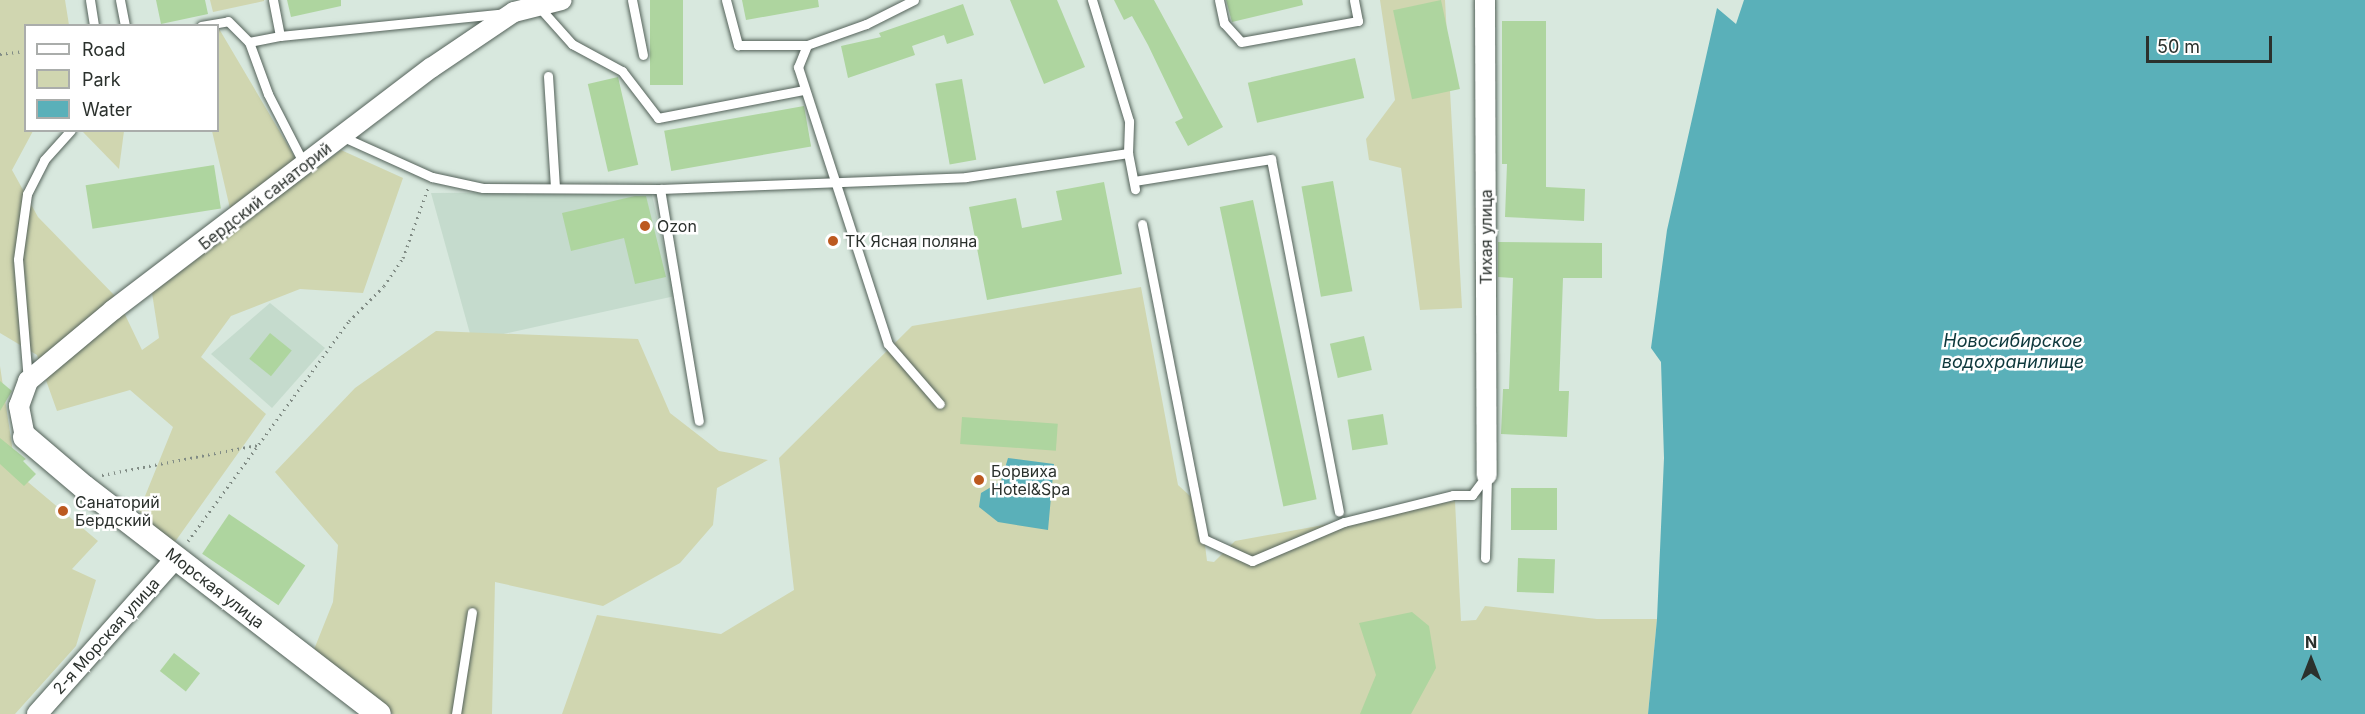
<!DOCTYPE html>
<meta charset="utf-8">
<style>
body{margin:0}
#map{position:relative;width:2365px;height:714px;overflow:hidden;background:#d8e8de;font-family:Inter,sans-serif}
div>[style]{position:absolute}
.built>*{inset:0;background:#c5dbcd}
.green>*{inset:0;background:#d0d6b0}
.water>*{inset:0;background:#5ab0b9}
.building>*{inset:0;background:#aed59f;transform-origin:0 0}
.path>*{height:3px;margin-top:-1.5px;transform-origin:0;background:repeating-linear-gradient(90deg,#818c85 0 1.5px,transparent 0 6px)}
.roads{filter:drop-shadow(0 0 2px #54625a) drop-shadow(0 0 2px #54625a)}
.service>*{height:9px;margin:-4.5px;padding:0 4.5px;transform-origin:4.5px;border-radius:4.5px;background:#fff}
.minor>*{height:20px;margin:-10px;padding:0 10px;transform-origin:10px;border-radius:10px;background:#fff}
.tertiary>*{height:24px;margin:-12px;padding:0 12px;transform-origin:12px;border-radius:12px;background:#fff}
.dots>*{width:16px;height:16px;translate:-50% -50%;box-sizing:border-box;border:3px solid #fff;border-radius:50%}
span{translate:-50% -50%;white-space:nowrap;text-align:center;line-height:1.15;-webkit-text-stroke:5px #fff;paint-order:stroke}
.street-label{font-size:16px;color:#2b312d}
.poi-label{font-size:16px;color:#2b312d}
.left{translate:0 -50%;text-align:left}
.water-label{font-size:18px;color:#0e383c;font-style:italic}
.legend{position:absolute;left:24px;top:24px;width:195px;height:108px;box-sizing:border-box;background:#fff;border:2px solid #aaadab;margin:0;padding:8px 10px;list-style:none;font-size:18px;color:#2b312d}
.legend li{display:flex;align-items:center;gap:12px;height:30px}
.legend b{width:30px;border:2px solid #aaadab}
.north{position:absolute;left:2281px;top:630px;width:60px;height:60px;-webkit-text-stroke:4px #fff;paint-order:stroke;rotate:0deg;font-size:16px;font-weight:700;line-height:24px;text-align:center;color:#2b312d}
.north::after{content:'';display:block;margin:auto;width:21px;height:27px;background:#2b312d;clip-path:polygon(50% 0,100% 100%,50% 72%,0 100%)}
.scale{position:absolute;left:2146px;top:36px;width:126px;height:27px;box-sizing:border-box;border:3px solid #2b312d;border-top:0;padding-left:8px;font-size:18px;line-height:21px;white-space:nowrap;color:#2b312d;-webkit-text-stroke:4px #fff;paint-order:stroke}
</style>
<div id="map">
<div class="built">
<div style="clip-path:polygon(651px 191px,675px 296px,472px 341px,431px 193px)"></div>
<div style="clip-path:polygon(270px 303px,325px 348px,272px 408px,211px 354px)"></div>
</div>
<div class="green">
<div style="clip-path:polygon(0 0,65px 0,69px 25px,26px 26px,26px 130px,33px 131px,12px 170px,38px 217px,117px 298px,142px 350px,159px 338px,152px 293px,235px 230px,212px 131px,218px 130px,218px 27px,306px 176px,341px 150px,403px 178px,363px 293px,300px 289px,231px 316px,201px 357px,266px 414px,172px 546px,139px 511px,173px 427px,130px 390px,57px 411px,37px 355px,0 333px)"></div>
<div style="clip-path:polygon(210px 0,264px 0,264px 1px,213px 12px)"></div>
<div style="clip-path:polygon(1380px 0,1445px 0,1462px 308px,1420px 310px,1401px 168px,1369px 160px,1366px 139px,1395px 100px)"></div>
<div style="clip-path:polygon(82px 131px,124px 131px,119px 169px)"></div>
<div style="clip-path:polygon(1141px 287px,1178px 485px,1200px 505px,1207px 561px,1214px 562px,1235px 541px,1455px 501px,1461px 621px,1476px 620px,1485px 606px,1597px 619px,1657px 619px,1648px 714px,562px 714px,597px 615px,721px 634px,794px 590px,779px 458px,912px 326px)"></div>
<div style="clip-path:polygon(436px 331px,638px 339px,670px 413px,719px 451px,768px 460px,717px 488px,713px 525px,680px 563px,603px 606px,495px 582px,492px 714px,393px 714px,313px 652px,333px 602px,338px 545px,275px 472px,355px 388px)"></div>
<div style="clip-path:polygon(0 366px,16px 472px,98px 541px,72px 569px,96px 580px,76px 646px,15px 714px,0 714px)"></div>
</div>
<div class="water">
<div style="clip-path:polygon(1744px 0,2365px 0,2365px 714px,1648px 714px,1657px 619px,1664px 458px,1661px 362px,1651px 348px,1667px 230px,1717px 8px,1736px 24px)"></div>
<div style="clip-path:polygon(1008px 458px,1054px 464px,1048px 530px,998px 522px,979px 507px,981px 493px,1001px 481px)"></div>
</div>
<div class="building">
<div style="clip-path:polygon(156px 0,205px 0,208px 14px,161px 24px)"></div>
<div style="clip-path:polygon(287px 0,341px 0,341px 6px,291px 17px)"></div>
<div style="left:650px;top:0;width:33px;height:85px"></div>
<div style="clip-path:polygon(742px 0,818px 0,819px 7px,746px 20px)"></div>
<div style="clip-path:polygon(1010px 0,1057px 0,1085px 67px,1044px 84px)"></div>
<div style="clip-path:polygon(1114px 0,1154px 0,1223px 127px,1188px 146px,1175px 122px,1183px 118px,1148px 45px,1132px 16px,1124px 20px)"></div>
<div style="clip-path:polygon(1226px 0,1302px 0,1303px 5px,1232px 22px)"></div>
<div style="left:1441px;top:0;width:91px;height:49px;rotate:78deg"></div>
<div style="clip-path:polygon(963px 4px,974px 35px,947px 44px,944px 35px,912px 46px,915px 55px,848px 78px,841px 46px,881px 37px,879px 33px)"></div>
<div style="clip-path:polygon(1502px 21px,1546px 21px,1546px 187px,1585px 189px,1584px 221px,1505px 217px,1507px 164px,1502px 164px)"></div>
<div style="left:1355px;top:58px;width:41px;height:110px;rotate:77deg"></div>
<div style="left:618px;top:77px;width:90px;height:31px;rotate:77deg"></div>
<div style="left:962px;top:79px;width:82px;height:27px;rotate:80deg"></div>
<div style="left:804px;top:106px;width:41px;height:142px;rotate:80deg"></div>
<div style="left:214px;top:165px;width:44px;height:130px;rotate:81deg"></div>
<div style="left:1333px;top:181px;width:112px;height:32px;rotate:80deg"></div>
<div style="clip-path:polygon(1104px 182px,1122px 274px,987px 300px,969px 207px,1016px 198px,1022px 228px,1062px 220px,1056px 191px)"></div>
<div style="clip-path:polygon(635px 196px,646px 196px,666px 277px,635px 284px,624px 238px,571px 251px,562px 213px)"></div>
<div style="left:1253px;top:200px;width:306px;height:34px;rotate:78deg"></div>
<div style="clip-path:polygon(1498px 242px,1602px 243px,1602px 278px,1563px 278px,1559px 391px,1569px 391px,1567px 437px,1501px 434px,1503px 389px,1509px 389px,1513px 278px,1498px 277px)"></div>
<div style="left:270px;top:333px;width:28px;height:33px;rotate:39deg"></div>
<div style="left:1364px;top:336px;width:35px;height:35px;rotate:77deg"></div>
<div style="clip-path:polygon(0 381px,12px 391px,0 411px)"></div>
<div style="left:1383px;top:414px;width:31px;height:36px;rotate:81deg"></div>
<div style="left:962px;top:417px;width:96px;height:27px;rotate:4deg"></div>
<div style="clip-path:polygon(0 438px,26px 459px,23px 461px,36px 474px,24px 486px,0 464px)"></div>
<div style="left:1511px;top:488px;width:46px;height:42px"></div>
<div style="left:229px;top:514px;width:92px;height:48px;rotate:34deg"></div>
<div style="left:1518px;top:558px;width:37px;height:34px;rotate:2deg"></div>
<div style="clip-path:polygon(1412px 612px,1429px 626px,1436px 668px,1411px 714px,1360px 714px,1376px 675px,1359px 623px)"></div>
<div style="left:174px;top:653px;width:33px;height:23px;rotate:38deg"></div>
</div>
<div class="path">
<div style="left:0;top:54px;width:26px;rotate:-7deg"></div>
<div style="left:102px;top:475px;width:159px;rotate:-10.9deg"></div>
<div style="left:188px;top:541px;width:273px;rotate:-53.8deg"></div>
<div style="left:349px;top:321px;width:49px;rotate:-45deg"></div>
<div style="left:384px;top:286px;width:34px;rotate:-56deg"></div>
<div style="left:403px;top:258px;width:74px;rotate:-70.3deg"></div>
</div>
<div class="roads">
<div class="service">
<div style="left:90px;top:0;width:26px;rotate:81deg"></div>
<div style="left:120px;top:0;width:26px;rotate:79deg"></div>
<div style="left:632px;top:0;width:56px;rotate:78.7deg"></div>
<div style="left:726px;top:0;width:47px;rotate:75.1deg"></div>
<div style="left:738px;top:45px;width:69px"></div>
<div style="left:914px;top:0;width:54px;rotate:153.4deg"></div>
<div style="left:866px;top:24px;width:63px;rotate:160.4deg"></div>
<div style="left:807px;top:45px;width:24px;rotate:112deg"></div>
<div style="left:798px;top:67px;width:291px;rotate:72deg"></div>
<div style="left:888px;top:344px;width:79px;rotate:49.1deg"></div>
<div style="left:1219px;top:0;width:24px;rotate:78deg"></div>
<div style="left:1224px;top:23px;width:25px;rotate:48deg"></div>
<div style="left:1241px;top:42px;width:119px;rotate:-10.2deg"></div>
<div style="left:1358px;top:21px;width:21px;rotate:-101deg"></div>
<div style="left:539px;top:7px;width:50px;rotate:48.3deg"></div>
<div style="left:572px;top:44px;width:57px;rotate:28.4deg"></div>
<div style="left:622px;top:71px;width:59px;rotate:52.5deg"></div>
<div style="left:658px;top:118px;width:149px;rotate:-10.9deg"></div>
<div style="left:201px;top:26px;width:27px;rotate:-10deg"></div>
<div style="left:228px;top:21px;width:30px;rotate:45deg"></div>
<div style="left:249px;top:42px;width:55px;rotate:69.9deg"></div>
<div style="left:268px;top:94px;width:79px;rotate:62.8deg"></div>
<div style="left:280px;top:36px;width:226px;rotate:-5.8deg"></div>
<div style="left:249px;top:42px;width:32px;rotate:-11deg"></div>
<div style="left:280px;top:36px;width:37px;rotate:-101deg"></div>
<div style="left:548px;top:76px;width:111px;rotate:86.4deg"></div>
<div style="left:341px;top:136px;width:100px;rotate:24.3deg"></div>
<div style="left:432px;top:177px;width:52px;rotate:12.2deg"></div>
<div style="left:483px;top:188px;width:177px;rotate:0.3deg"></div>
<div style="left:660px;top:189px;width:306px;rotate:-2.2deg"></div>
<div style="left:966px;top:177px;width:164px;rotate:-8.4deg"></div>
<div style="left:1128px;top:153px;width:32px;rotate:-88deg"></div>
<div style="left:1129px;top:121px;width:127px;rotate:-107deg"></div>
<div style="left:1128px;top:153px;width:37px;rotate:79deg"></div>
<div style="left:1134px;top:181px;width:139px;rotate:-9.1deg"></div>
<div style="left:1271px;top:159px;width:359px;rotate:79.1deg"></div>
<div style="left:660px;top:189px;width:235px;rotate:80.5deg"></div>
<div style="left:1142px;top:224px;width:321px;rotate:78.9deg"></div>
<div style="left:1204px;top:539px;width:53px;rotate:24.6deg"></div>
<div style="left:1252px;top:561px;width:100px;rotate:-23deg"></div>
<div style="left:1344px;top:522px;width:112px;rotate:-13.9deg"></div>
<div style="left:1453px;top:495px;width:19px"></div>
<div style="left:1472px;top:495px;width:25px;rotate:-53deg"></div>
<div style="left:28px;top:381px;width:122px;rotate:-94.7deg"></div>
<div style="left:18px;top:259px;width:66px;rotate:-82.1deg"></div>
<div style="left:27px;top:194px;width:38px;rotate:-63deg"></div>
<div style="left:44px;top:160px;width:40px;rotate:-48deg"></div>
<div style="left:1485px;top:558px;width:83px;rotate:-88.6deg"></div>
<div style="left:456px;top:714px;width:103px;rotate:-81.1deg"></div>
</div>
<div class="minor">
<div style="left:1485px;top:0;width:475px;rotate:89.8deg"></div>
<div style="left:25px;top:437px;width:32px;rotate:-101deg"></div>
<div style="left:19px;top:406px;width:27px;rotate:-70deg"></div>
<div style="left:28px;top:381px;width:111px;rotate:-39.9deg"></div>
<div style="left:113px;top:310px;width:400px;rotate:-37.3deg"></div>
<div style="left:431px;top:68px;width:100px;rotate:-34deg"></div>
<div style="left:514px;top:12px;width:49px;rotate:-14deg"></div>
<div style="left:37px;top:714px;width:209px;rotate:-48.3deg"></div>
</div>
<div class="tertiary">
<div style="left:25px;top:437px;width:77px;rotate:40.3deg"></div>
<div style="left:84px;top:487px;width:372px;rotate:37.6deg"></div>
</div>
</div>
<div class="dots">
<div style="left:645px;top:226px;background:#bc591f"></div>
<div style="left:833px;top:241px;background:#bc591f"></div>
<div style="left:979px;top:480px;background:#bc591f"></div>
<div style="left:63px;top:511px;background:#bc591f"></div>
</div>
<div class="street-label">
<span style="left:265px;top:196px;rotate:-38deg">Бердский санаторий</span>
<span style="left:1486px;top:237px;rotate:-90deg">Тихая улица</span>
<span style="left:215px;top:588px;rotate:38deg">Морская улица</span>
<span style="left:106px;top:636px;rotate:-48deg">2-я Морская улица</span>
</div>
<div class="poi-label">
<span class="left" style="left:657px;top:226px">Ozon</span>
<span class="left" style="left:845px;top:241px">ТК Ясная поляна</span>
<span class="left" style="left:991px;top:480px">Борвиха<br>Hotel&amp;Spa</span>
<span class="left" style="left:75px;top:511px">Санаторий<br>Бердский</span>
</div>
<div class="water-label">
<span style="left:2013px;top:352px">Новосибирское<br>водохранилище</span>
</div>
<ul class="legend">
<li><b style="height:8px;background:#fff"></b>Road</li>
<li><b style="height:16px;background:#d0d6b0"></b>Park</li>
<li><b style="height:16px;background:#5ab0b9"></b>Water</li>
</ul>
<div class="north">N</div>
<div class="scale">50 m</div>
</div>
